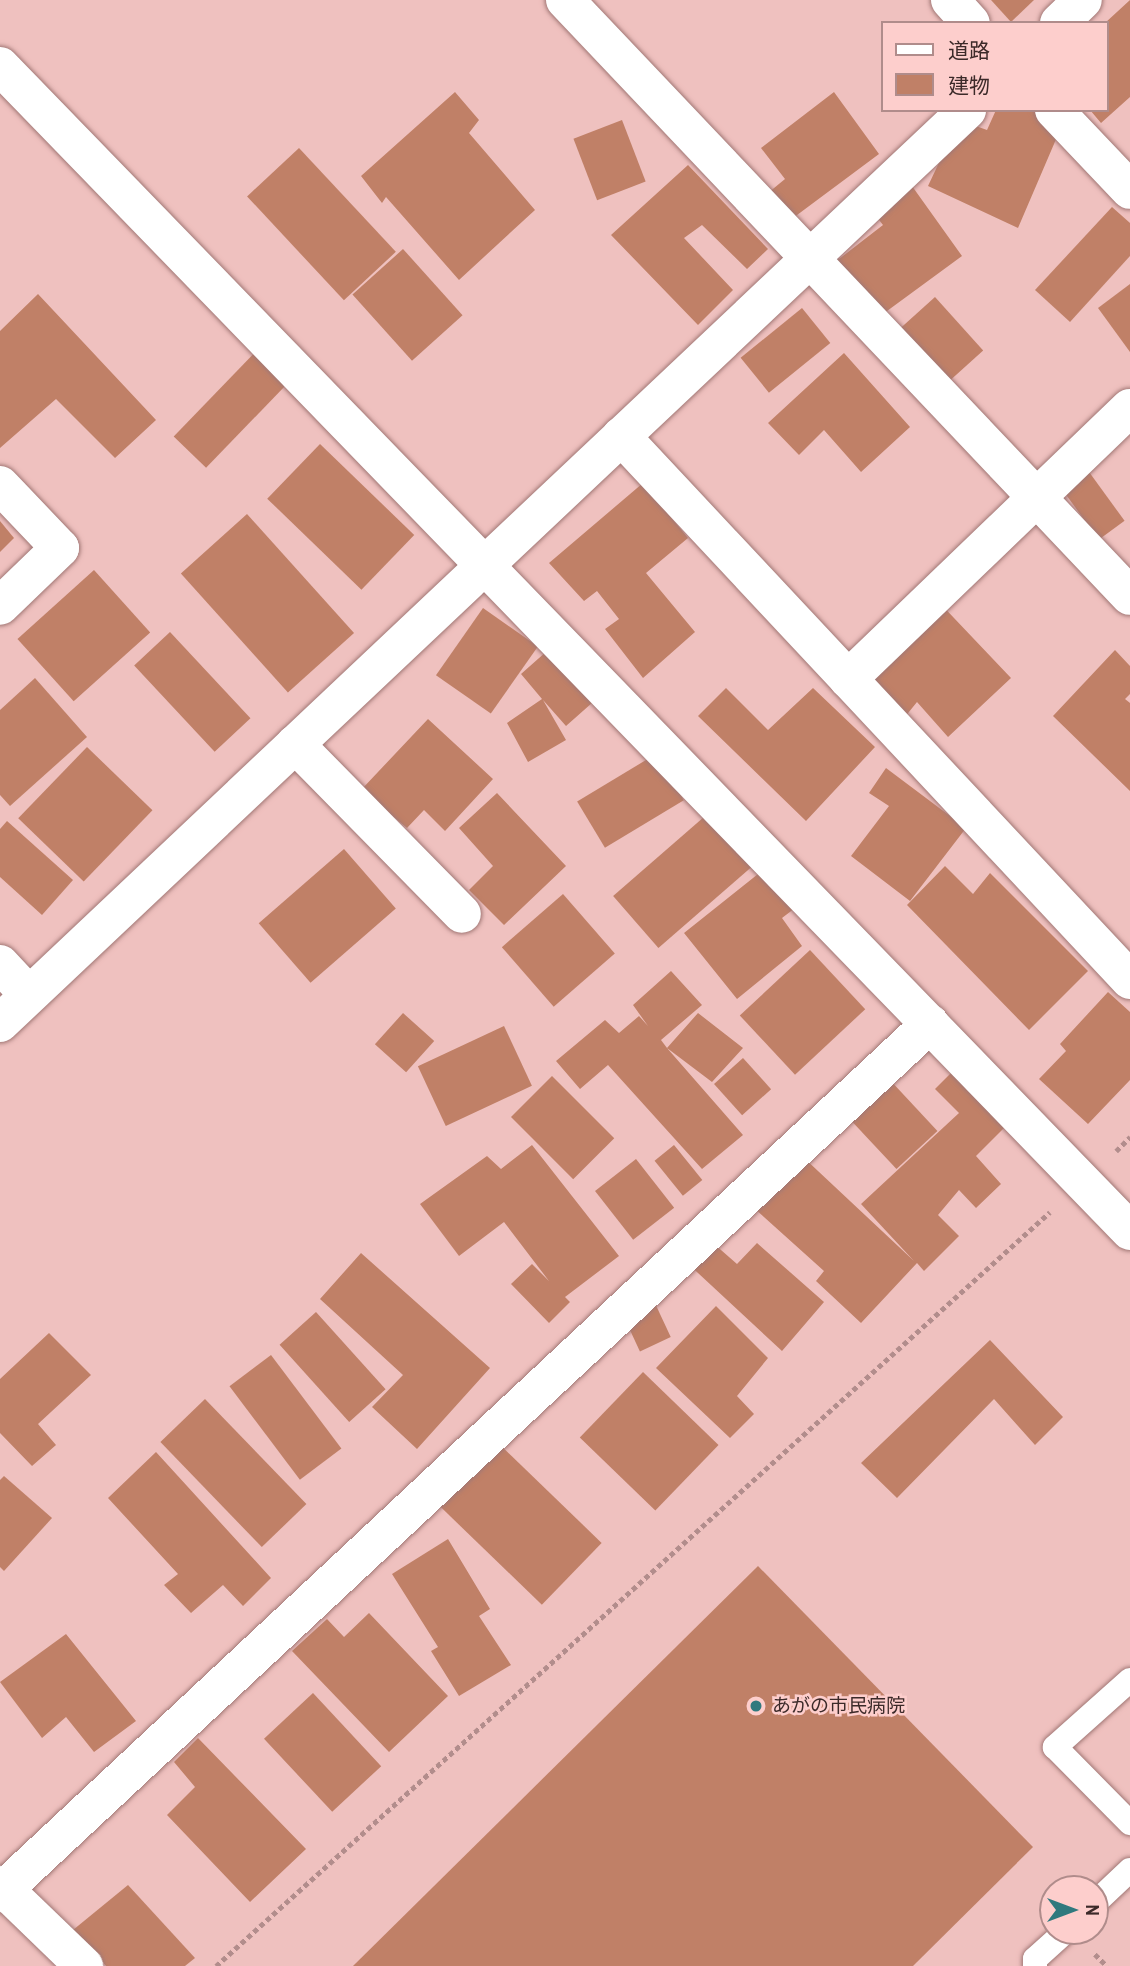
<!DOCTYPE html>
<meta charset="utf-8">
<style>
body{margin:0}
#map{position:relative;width:1130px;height:1966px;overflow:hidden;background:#efc1bf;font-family:"Archivo Narrow","Noto Sans JP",sans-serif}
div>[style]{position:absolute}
.building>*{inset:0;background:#c08067;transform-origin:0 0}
.path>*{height:4.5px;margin-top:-2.25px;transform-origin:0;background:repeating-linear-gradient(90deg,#b28d8c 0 5px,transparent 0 8.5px)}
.roads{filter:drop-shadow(0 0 2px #a17775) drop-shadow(0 0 2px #a17775)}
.service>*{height:24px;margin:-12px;padding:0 12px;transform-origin:12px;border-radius:12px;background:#fff}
.minor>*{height:38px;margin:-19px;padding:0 19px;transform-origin:19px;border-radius:19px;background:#fff}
.dots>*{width:19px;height:19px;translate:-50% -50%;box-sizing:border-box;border:4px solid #fdcecc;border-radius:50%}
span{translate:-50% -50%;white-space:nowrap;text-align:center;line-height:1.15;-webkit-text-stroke:5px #fdcecc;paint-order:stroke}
.poi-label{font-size:19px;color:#3c2a29}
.left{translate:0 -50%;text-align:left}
.legend{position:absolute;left:881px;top:21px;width:228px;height:91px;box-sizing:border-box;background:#fdcecc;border:2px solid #b08c8b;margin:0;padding:9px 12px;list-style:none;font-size:21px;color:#3c2a29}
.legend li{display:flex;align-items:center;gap:14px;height:35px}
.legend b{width:35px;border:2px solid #b08c8b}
.north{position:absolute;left:1039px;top:1875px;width:70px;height:70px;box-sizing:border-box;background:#fdcecc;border:2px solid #b08c8b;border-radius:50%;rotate:90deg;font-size:19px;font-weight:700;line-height:28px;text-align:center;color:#3c2a29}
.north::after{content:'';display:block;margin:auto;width:24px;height:32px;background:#30797e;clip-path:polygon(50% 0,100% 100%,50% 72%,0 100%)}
</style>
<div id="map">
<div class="building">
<div style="clip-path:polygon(991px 0,1034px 0,1011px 22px)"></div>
<div style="clip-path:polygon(1130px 0,1130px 97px,1101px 123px,1090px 110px,1107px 110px,1105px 23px)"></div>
<div style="clip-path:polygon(455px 92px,479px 120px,469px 133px,535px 210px,459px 280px,386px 197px,382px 203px,361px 176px)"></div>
<div style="clip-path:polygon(834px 92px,879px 154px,789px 221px,768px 193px,785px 179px,761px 148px)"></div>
<div style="clip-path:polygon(996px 110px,1036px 110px,1063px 123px,1018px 228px,928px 186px,959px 120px,987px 130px)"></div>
<div style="left:622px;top:120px;width:66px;height:52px;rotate:69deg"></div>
<div style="left:299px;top:148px;width:142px;height:71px;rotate:47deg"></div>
<div style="clip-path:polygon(688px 165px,768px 249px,747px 269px,702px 225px,684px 238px,733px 290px,698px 325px,611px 235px)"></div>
<div style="clip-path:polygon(907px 179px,962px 256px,872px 322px,830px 266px,883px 225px,869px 207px)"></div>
<div style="clip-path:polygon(1112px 207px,1130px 223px,1130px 256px,1070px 322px,1035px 290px)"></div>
<div style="left:403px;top:249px;width:89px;height:68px;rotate:48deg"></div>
<div style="clip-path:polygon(1130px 284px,1130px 352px,1098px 308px)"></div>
<div style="clip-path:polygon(38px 294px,156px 420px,115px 458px,56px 399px,0 448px,0 331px)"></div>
<div style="left:935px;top:297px;width:72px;height:47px;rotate:48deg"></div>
<div style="left:802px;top:308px;width:45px;height:79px;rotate:51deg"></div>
<div style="left:264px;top:343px;width:45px;height:130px;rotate:44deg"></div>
<div style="clip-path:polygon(844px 353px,910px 427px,861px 472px,824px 430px,799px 455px,768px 423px)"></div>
<div style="left:320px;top:444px;width:131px;height:76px;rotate:44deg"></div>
<div style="left:1084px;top:465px;width:69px;height:32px;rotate:54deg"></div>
<div style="clip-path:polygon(643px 483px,688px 538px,646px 573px,695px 632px,643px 678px,605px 629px,619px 619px,597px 591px,584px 601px,549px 563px)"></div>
<div style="left:247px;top:514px;width:160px;height:89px;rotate:48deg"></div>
<div style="clip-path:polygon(0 521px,14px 538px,0 552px)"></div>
<div style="left:94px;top:570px;width:84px;height:103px;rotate:48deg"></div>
<div style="clip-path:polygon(935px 598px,1011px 678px,948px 737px,917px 702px,900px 723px,865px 685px)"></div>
<div style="left:483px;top:608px;width:67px;height:82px;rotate:35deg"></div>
<div style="left:170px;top:632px;width:118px;height:49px;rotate:47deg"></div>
<div style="clip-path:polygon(556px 643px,601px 695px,566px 726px,543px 700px,566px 740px,528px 762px,507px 723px,542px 699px,521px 674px)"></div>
<div style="clip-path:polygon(1115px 650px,1130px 666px,1130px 694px,1125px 699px,1130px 703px,1130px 791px,1053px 716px)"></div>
<div style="clip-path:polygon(35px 678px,87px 737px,10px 806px,0 795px,0 710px)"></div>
<div style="clip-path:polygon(726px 688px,768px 730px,813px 688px,875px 747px,806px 821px,698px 716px)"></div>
<div style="clip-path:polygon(428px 719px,493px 779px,445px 831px,424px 810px,407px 828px,361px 790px)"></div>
<div style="left:87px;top:747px;width:91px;height:99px;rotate:44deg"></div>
<div style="left:656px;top:754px;width:54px;height:92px;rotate:59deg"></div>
<div style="clip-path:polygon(886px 768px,966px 828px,910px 901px,851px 856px,889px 806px,869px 793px)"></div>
<div style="clip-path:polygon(497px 793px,566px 866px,504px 925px,469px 890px,493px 866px,459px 828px)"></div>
<div style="left:712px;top:810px;width:69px;height:131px;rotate:49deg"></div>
<div style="clip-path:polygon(7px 821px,73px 880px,42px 915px,0 877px,0 829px)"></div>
<div style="left:344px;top:849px;width:79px;height:113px;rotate:49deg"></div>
<div style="clip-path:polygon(768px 866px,799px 905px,782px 918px,802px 946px,737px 999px,684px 933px)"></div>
<div style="clip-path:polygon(945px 866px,973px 894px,990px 873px,1088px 971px,1029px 1030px,907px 905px)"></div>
<div style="left:563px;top:894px;width:79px;height:81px;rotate:49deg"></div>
<div style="left:810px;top:950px;width:81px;height:96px;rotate:47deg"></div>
<div style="clip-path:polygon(671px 971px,702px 1005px,661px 1040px,667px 1048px,698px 1013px,743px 1048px,712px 1082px,667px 1048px,743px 1135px,702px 1169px,608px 1065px,580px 1089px,556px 1061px,605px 1020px,619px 1033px,639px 1016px,648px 1026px,633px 1005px)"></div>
<div style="clip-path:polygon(1108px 992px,1130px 1012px,1130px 1080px,1088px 1124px,1039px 1079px,1066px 1051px,1060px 1044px)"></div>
<div style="left:403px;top:1013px;width:42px;height:42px;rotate:42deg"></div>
<div style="left:504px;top:1026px;width:66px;height:95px;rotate:65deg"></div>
<div style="left:743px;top:1058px;width:42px;height:39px;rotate:48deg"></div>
<div style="clip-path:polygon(959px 1065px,1011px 1121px,976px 1156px,1001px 1184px,976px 1208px,959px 1190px,938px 1215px,959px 1236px,924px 1271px,917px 1263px,861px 1323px,816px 1281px,824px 1271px,754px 1208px,802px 1156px,914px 1261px,861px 1204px,959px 1113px,935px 1089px)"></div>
<div style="left:552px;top:1076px;width:88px;height:58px;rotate:45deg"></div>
<div style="left:889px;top:1079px;width:71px;height:56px;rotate:47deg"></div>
<div style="clip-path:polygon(532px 1145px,619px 1256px,565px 1297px,570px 1302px,549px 1323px,511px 1284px,532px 1264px,549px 1281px,504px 1222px,459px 1256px,420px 1204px,487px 1156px,501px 1169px)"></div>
<div style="left:674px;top:1145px;width:45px;height:25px;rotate:51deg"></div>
<div style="left:636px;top:1159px;width:62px;height:52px;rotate:52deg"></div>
<div style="clip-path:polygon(705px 1236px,737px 1264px,757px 1243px,824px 1302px,782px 1351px,684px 1260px)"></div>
<div style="clip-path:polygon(361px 1253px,490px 1368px,417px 1449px,372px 1407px,403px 1375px,320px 1299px)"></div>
<div style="left:653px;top:1299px;width:42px;height:34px;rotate:65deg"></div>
<div style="clip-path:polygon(716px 1306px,768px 1358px,737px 1396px,754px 1414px,730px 1438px,656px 1368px)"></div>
<div style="left:316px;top:1312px;width:104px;height:49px;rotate:48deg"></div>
<div style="clip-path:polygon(49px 1333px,91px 1375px,38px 1424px,56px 1445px,32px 1466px,0 1433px,0 1379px)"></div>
<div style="clip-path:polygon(990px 1340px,1063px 1417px,1035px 1445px,994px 1399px,897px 1498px,861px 1463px)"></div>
<div style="left:271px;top:1355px;width:117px;height:52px;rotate:53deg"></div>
<div style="left:643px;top:1372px;width:105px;height:91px;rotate:44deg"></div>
<div style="left:205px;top:1399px;width:146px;height:62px;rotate:46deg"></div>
<div style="left:493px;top:1438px;width:151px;height:86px;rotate:44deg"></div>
<div style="clip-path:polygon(156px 1452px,271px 1578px,243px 1606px,223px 1585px,191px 1613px,164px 1585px,178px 1574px,108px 1498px)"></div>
<div style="clip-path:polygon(4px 1476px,52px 1518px,4px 1571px,0 1567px,0 1480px)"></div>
<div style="clip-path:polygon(448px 1539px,490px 1609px,479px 1616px,511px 1665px,459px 1696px,431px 1651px,438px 1647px,392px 1574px)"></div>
<div style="clip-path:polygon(758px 1566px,1033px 1847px,913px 1966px,353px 1966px)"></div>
<div style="clip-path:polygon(369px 1613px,448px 1696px,389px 1752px,292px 1651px,327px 1619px,344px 1637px)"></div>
<div style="clip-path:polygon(66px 1634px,136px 1721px,94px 1752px,66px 1717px,42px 1738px,0 1682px)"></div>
<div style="left:313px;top:1693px;width:100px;height:67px;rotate:47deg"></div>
<div style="clip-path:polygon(198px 1738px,306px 1849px,250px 1902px,167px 1815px,195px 1787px,174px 1762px)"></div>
<div style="clip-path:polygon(128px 1885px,195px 1958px,185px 1966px,106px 1966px,73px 1930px)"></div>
</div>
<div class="path">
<div style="left:1116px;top:1151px;width:20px;rotate:-45deg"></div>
<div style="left:1095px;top:1954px;width:17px;rotate:45deg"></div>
<div style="left:216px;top:1966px;width:1124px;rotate:-42.12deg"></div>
</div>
<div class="roads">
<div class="service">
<div style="left:1130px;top:1680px;width:101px;rotate:138.2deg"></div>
<div style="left:1055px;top:1747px;width:107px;rotate:45.4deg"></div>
<div style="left:1095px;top:1903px;width:48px;rotate:-43.3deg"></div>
<div style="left:1035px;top:1966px;width:7px;rotate:-90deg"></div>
<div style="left:1035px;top:1959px;width:42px;rotate:-42.1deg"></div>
</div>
<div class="minor">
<div style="left:565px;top:0;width:821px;rotate:46.53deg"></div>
<div style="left:950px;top:0;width:31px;rotate:48deg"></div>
<div style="left:1059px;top:23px;width:33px;rotate:-44deg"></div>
<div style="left:0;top:66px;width:1623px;rotate:45.87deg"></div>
<div style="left:1054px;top:110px;width:110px;rotate:46.5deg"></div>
<div style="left:621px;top:436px;width:745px;rotate:46.9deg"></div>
<div style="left:0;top:485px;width:87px;rotate:46.4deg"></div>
<div style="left:60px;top:548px;width:83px;rotate:136deg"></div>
<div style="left:848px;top:679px;width:391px;rotate:-43.9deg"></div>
<div style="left:295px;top:744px;width:238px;rotate:45.5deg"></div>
<div style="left:0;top:964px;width:42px;rotate:46.9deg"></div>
<div style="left:0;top:1023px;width:1330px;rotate:-43.35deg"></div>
<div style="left:0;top:1885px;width:117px;rotate:44deg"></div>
<div style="left:0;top:1893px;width:1273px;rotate:-43.06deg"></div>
</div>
</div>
<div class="dots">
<div style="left:756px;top:1706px;background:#30797e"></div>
</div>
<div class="poi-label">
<span class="left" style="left:772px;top:1706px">あがの市民病院</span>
</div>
<ul class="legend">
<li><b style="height:9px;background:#fff"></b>道路</li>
<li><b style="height:19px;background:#c08067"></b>建物</li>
</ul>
<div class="north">N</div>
</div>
